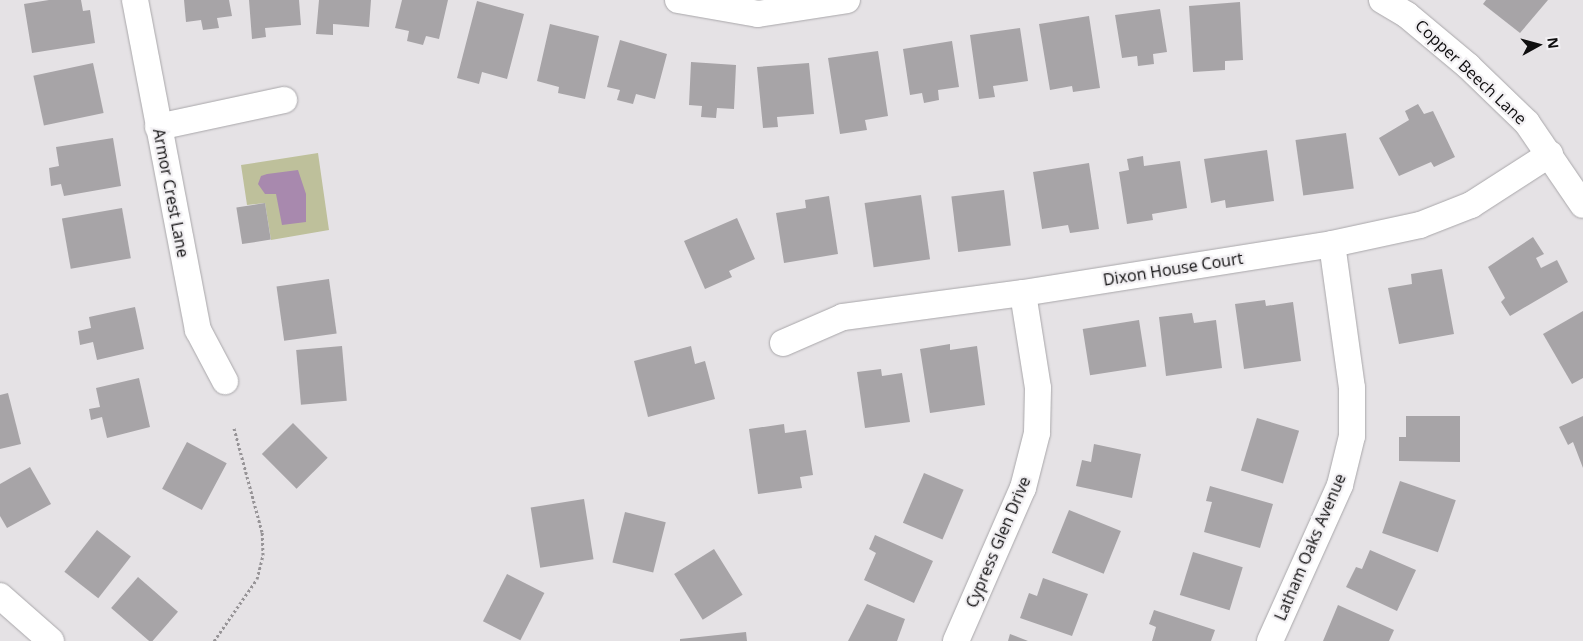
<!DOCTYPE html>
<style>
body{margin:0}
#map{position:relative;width:1583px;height:641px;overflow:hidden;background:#e5e2e5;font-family:"Open Sans",sans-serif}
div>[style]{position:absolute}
.green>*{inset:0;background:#bec09b}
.water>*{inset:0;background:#a889ae}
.building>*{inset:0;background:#a7a4a7;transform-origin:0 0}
.path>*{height:3px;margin-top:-1.5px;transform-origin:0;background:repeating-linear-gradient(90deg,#979497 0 2.5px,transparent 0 5px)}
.roads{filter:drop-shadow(0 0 1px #a9a7aa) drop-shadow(0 0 1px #a9a7aa)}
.minor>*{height:26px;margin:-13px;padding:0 13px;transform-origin:13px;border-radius:13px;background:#fff}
span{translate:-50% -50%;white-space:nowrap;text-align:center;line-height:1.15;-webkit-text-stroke:4.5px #f2f0f3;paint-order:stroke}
.street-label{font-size:16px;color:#0f0e0f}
.north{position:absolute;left:1513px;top:20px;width:50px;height:50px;-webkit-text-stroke:4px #f2f0f3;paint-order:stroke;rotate:83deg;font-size:14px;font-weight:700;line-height:20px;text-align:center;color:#0f0e0f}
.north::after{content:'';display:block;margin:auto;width:18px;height:22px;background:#0f0e0f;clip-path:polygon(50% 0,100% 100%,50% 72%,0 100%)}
</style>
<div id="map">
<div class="green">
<div style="clip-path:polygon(318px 153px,329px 230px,271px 240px,265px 203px,247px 205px,241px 165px)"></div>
</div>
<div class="water">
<div style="clip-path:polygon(298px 170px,306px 194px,306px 222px,282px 225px,276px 194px,265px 194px,258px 184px,261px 176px,267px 174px)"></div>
</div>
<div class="building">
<div style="clip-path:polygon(49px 0,81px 0,83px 11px,90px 10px,95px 43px,32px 53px,24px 4px)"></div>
<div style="clip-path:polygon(184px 0,229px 0,232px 16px,217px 18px,219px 28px,203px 30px,201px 20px,186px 22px)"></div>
<div style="clip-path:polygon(249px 0,299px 0,301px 25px,265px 28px,266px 37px,252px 39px)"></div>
<div style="clip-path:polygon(319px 0,371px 0,369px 27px,333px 24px,333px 35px,316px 34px)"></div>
<div style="clip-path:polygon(402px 0,448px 0,439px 39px,426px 36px,423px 45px,407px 41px,409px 31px,395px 28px)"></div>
<div style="clip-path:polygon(1486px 0,1548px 0,1520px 33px,1483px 4px)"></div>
<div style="clip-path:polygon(477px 1px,524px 14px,507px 79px,482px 72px,479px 84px,457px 78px)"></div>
<div style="clip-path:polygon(1240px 2px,1243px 60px,1225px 61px,1225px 70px,1193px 72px,1189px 6px)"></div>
<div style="clip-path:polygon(1160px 9px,1167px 52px,1153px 54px,1154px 64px,1138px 66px,1137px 56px,1122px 58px,1115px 15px)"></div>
<div style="clip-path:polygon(1089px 16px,1100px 88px,1073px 92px,1072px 86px,1050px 90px,1039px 24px)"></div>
<div style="clip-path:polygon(550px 24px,599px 36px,585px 99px,558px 93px,559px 87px,537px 81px)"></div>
<div style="clip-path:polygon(1020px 28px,1028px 81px,993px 86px,995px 97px,979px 99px,970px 35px)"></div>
<div style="clip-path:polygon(620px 40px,667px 54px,655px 99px,636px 94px,633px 104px,617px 100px,620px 90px,607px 87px)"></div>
<div style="clip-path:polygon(952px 41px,959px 87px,938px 90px,939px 100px,924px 103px,922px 93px,910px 95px,903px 49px)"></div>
<div style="clip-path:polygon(878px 51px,888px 116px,865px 120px,867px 130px,840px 134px,828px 58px)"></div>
<div style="clip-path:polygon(691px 62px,736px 65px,734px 109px,717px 108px,716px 118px,701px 117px,702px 106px,689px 105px)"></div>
<div style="left:93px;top:63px;width:51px;height:61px;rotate:78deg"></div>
<div style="clip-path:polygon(809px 63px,814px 114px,777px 117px,778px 127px,763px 128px,757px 67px)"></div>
<div style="clip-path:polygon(1418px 104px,1424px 114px,1433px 111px,1455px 157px,1434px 167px,1431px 162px,1399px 176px,1379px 138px,1409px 120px,1405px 111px)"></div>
<div style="left:1346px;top:133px;width:56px;height:51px;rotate:82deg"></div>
<div style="clip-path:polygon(113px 138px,121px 186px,64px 196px,61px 184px,51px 186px,49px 168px,59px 166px,56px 147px)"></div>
<div style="clip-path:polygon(1267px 150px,1274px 201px,1226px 208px,1225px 200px,1211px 203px,1204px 159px)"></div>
<div style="clip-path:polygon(1143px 156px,1144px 166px,1180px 161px,1187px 208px,1152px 214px,1153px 220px,1127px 224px,1119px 172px,1129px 170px,1127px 159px)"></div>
<div style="clip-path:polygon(1089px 163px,1099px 229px,1070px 233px,1068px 225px,1042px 229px,1033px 172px)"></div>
<div style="left:1004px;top:190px;width:56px;height:53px;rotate:83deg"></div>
<div style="left:921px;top:195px;width:65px;height:57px;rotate:82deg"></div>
<div style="clip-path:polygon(829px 196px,838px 254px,784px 263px,776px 213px,806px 208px,805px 200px)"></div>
<div style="left:265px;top:203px;width:37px;height:29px;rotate:81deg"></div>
<div style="left:122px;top:208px;width:51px;height:61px;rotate:80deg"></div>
<div style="clip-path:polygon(737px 218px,755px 259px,729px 271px,732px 277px,705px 289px,684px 241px)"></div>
<div style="clip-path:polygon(1533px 237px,1544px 254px,1536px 258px,1541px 268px,1557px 260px,1568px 282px,1510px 316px,1501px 302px,1505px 298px,1488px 267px)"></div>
<div style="clip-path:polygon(1442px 269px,1454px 334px,1399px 344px,1388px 288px,1412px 284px,1411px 274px)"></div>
<div style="left:329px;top:279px;width:55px;height:53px;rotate:82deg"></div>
<div style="clip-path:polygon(1265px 300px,1266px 306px,1293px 302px,1301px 361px,1244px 369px,1235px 304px)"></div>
<div style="clip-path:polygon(135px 307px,144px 349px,97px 360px,93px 342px,80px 345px,78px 331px,91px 328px,89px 317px)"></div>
<div style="clip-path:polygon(1583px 311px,1583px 378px,1572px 384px,1543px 334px)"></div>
<div style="clip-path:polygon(1192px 313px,1194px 323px,1216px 320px,1222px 368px,1166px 376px,1159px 317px)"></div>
<div style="left:1139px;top:320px;width:47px;height:57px;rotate:81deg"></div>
<div style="clip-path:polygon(950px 344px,950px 350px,977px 346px,985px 405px,930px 413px,920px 349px)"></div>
<div style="left:342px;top:346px;width:55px;height:46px;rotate:85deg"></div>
<div style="clip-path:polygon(691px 346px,695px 364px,705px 361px,715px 399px,648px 417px,634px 361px)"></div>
<div style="clip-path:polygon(881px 369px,882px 376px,902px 373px,910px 422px,865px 428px,857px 372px)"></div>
<div style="clip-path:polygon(139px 378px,150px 427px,107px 438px,102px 417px,91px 420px,89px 409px,100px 407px,96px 388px)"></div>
<div style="clip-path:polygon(8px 393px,21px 444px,0 449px,0 395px)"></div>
<div style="clip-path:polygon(1406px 416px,1460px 416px,1460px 462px,1399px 461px,1399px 437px,1406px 437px)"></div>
<div style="clip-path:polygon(1583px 416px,1583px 468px,1573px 442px,1568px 445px,1559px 427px)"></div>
<div style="left:1257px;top:418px;width:44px;height:55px;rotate:17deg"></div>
<div style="left:293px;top:423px;width:49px;height:44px;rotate:45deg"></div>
<div style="clip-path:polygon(784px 424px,785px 433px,806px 430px,813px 475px,800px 477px,802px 488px,758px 494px,749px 429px)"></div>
<div style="left:187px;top:442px;width:45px;height:53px;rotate:28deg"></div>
<div style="clip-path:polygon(1094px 444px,1141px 454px,1132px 498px,1076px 486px,1082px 460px,1091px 462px)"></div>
<div style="clip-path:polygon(30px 467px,51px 504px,7px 528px,0 516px,0 484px)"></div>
<div style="left:924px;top:473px;width:43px;height:54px;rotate:23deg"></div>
<div style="left:1400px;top:481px;width:59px;height:55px;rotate:19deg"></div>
<div style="clip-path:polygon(1210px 486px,1273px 504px,1260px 548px,1204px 532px,1212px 502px,1206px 501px)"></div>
<div style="left:584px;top:499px;width:61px;height:54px;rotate:81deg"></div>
<div style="left:1069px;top:510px;width:56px;height:46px;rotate:22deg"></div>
<div style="left:625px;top:512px;width:42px;height:52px;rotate:14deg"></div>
<div style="left:97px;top:530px;width:43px;height:53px;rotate:38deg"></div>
<div style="clip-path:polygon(875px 535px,933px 561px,914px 603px,864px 580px,876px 553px,869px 549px)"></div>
<div style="left:714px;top:549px;width:54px;height:47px;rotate:58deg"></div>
<div style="clip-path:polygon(1370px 550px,1416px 570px,1397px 611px,1346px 587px,1356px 567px,1362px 569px)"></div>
<div style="left:1193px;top:552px;width:52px;height:45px;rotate:17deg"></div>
<div style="left:507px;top:574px;width:42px;height:53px;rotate:27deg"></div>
<div style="left:138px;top:577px;width:53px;height:41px;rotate:41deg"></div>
<div style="clip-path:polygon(1043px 578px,1088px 594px,1072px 636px,1020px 618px,1029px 593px,1037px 596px)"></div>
<div style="clip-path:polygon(867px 604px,905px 619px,897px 641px,848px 641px)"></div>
<div style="clip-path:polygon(1338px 605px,1394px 630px,1389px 641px,1323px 641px)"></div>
<div style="clip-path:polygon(1154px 610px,1215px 630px,1211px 641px,1152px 641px,1156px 627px,1149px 624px)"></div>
<div style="clip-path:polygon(746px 632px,747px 641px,680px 641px,680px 639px)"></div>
<div style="clip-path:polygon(1010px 634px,1028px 641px,1008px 641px)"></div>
</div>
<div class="path">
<div style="left:214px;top:641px;width:75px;rotate:-55.3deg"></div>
<div style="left:257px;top:579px;width:25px;rotate:-76deg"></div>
<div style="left:263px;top:555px;width:23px;rotate:-92deg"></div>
<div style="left:262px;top:532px;width:108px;rotate:-105.1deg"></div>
</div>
<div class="roads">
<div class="minor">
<div style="left:135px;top:0;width:336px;rotate:79.2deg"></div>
<div style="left:198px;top:330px;width:58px;rotate:62.1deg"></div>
<div style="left:678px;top:0;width:81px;rotate:9.9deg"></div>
<div style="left:758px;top:14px;width:90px;rotate:-8.9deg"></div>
<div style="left:1382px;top:0;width:29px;rotate:31deg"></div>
<div style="left:1407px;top:15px;width:80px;rotate:39.9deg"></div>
<div style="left:1468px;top:66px;width:82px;rotate:44deg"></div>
<div style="left:1527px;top:123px;width:99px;rotate:55.7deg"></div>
<div style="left:158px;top:127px;width:129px;rotate:-12.1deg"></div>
<div style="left:783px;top:343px;width:65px;rotate:-23.4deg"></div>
<div style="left:843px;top:317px;width:182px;rotate:-7.6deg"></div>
<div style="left:1023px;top:293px;width:313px;rotate:-9deg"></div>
<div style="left:1332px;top:244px;width:90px;rotate:-12.2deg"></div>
<div style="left:1420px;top:225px;width:55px;rotate:-21.4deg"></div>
<div style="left:1471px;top:205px;width:94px;rotate:-32.8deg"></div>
<div style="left:0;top:596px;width:68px;rotate:41.4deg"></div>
<div style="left:956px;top:641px;width:167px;rotate:-66.4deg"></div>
<div style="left:1023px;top:488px;width:57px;rotate:-75.7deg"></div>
<div style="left:1037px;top:433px;width:45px;rotate:-88.7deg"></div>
<div style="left:1038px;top:388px;width:96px;rotate:-99deg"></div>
<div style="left:1270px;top:641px;width:171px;rotate:-65.8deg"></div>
<div style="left:1340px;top:485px;width:50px;rotate:-76.2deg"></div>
<div style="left:1352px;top:436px;width:48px;rotate:-90deg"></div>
<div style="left:1352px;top:388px;width:145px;rotate:-97.9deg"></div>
</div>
</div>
<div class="street-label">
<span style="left:1471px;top:72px;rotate:43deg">Copper Beech Lane</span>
<span style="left:171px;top:193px;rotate:79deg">Armor Crest Lane</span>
<span style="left:1173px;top:269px;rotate:-9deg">Dixon House Court</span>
<span style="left:998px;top:542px;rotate:-67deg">Cypress Glen Drive</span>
<span style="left:1310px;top:547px;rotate:-67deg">Latham Oaks Avenue</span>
</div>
<div class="north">N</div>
</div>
